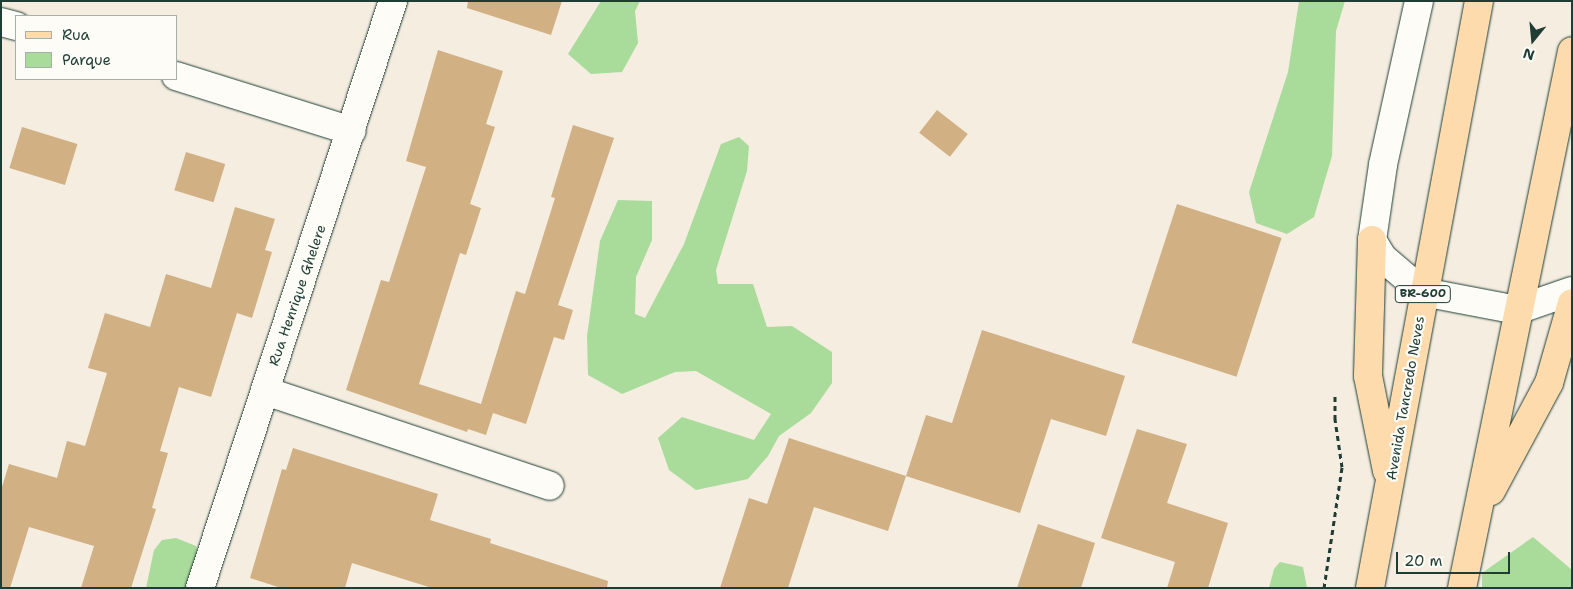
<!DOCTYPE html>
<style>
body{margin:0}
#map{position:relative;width:1573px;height:589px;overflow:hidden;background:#f4ede0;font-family:"Shantell Sans",sans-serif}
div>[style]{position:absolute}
.green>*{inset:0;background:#a9db9b}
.building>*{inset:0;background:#d1b084;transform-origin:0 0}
.path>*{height:3px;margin-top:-1.5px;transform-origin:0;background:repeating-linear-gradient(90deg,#1f3d34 0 5px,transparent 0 9px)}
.roads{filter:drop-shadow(0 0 1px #1f3d34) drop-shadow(0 0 1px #1f3d34)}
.street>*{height:28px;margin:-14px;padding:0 14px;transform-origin:14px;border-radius:14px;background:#fdfcf7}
.secondary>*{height:28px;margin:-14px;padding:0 14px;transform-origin:14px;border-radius:14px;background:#fdfcf7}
.primary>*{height:28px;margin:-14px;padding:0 14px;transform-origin:14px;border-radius:14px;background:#fedbac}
span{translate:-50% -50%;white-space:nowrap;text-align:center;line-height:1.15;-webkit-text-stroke:4.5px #fdfcf7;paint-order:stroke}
.shield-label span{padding:1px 4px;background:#fdfcf7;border:1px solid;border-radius:4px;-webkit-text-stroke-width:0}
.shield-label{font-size:12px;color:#1f3d34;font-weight:700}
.street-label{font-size:14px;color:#1f3d34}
.frame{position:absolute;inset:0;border:2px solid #1f3d34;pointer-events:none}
.legend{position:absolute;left:15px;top:15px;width:162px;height:65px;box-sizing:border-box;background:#fdfcf7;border:1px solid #a4b0a9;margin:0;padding:6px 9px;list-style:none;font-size:15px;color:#1f3d34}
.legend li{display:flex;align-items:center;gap:10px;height:25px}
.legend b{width:25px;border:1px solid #a4b0a9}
.north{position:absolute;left:1508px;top:15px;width:50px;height:50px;-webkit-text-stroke:4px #fdfcf7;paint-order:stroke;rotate:197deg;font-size:14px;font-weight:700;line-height:20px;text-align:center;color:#1f3d34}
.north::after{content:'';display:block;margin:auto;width:18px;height:22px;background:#1f3d34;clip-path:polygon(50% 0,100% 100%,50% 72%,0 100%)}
.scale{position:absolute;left:1396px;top:552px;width:114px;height:22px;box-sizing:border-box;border:2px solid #1f3d34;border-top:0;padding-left:6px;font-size:15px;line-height:18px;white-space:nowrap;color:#1f3d34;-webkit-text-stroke:4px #fdfcf7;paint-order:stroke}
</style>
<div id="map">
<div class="green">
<div style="clip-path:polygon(601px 1px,640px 1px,635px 11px,638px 43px,622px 72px,591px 74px,568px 54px)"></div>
<div style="clip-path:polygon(1299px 1px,1345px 1px,1336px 31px,1332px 156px,1314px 217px,1287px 234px,1256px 223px,1249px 192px,1288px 72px)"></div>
<div style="clip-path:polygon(739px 137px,749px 146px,747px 171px,716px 270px,718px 284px,753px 284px,767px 327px,792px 326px,832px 352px,832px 383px,811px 413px,779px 436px,768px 456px,748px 479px,696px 490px,669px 470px,658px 438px,682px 417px,754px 440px,771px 414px,696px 371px,675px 372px,622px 394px,588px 375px,587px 336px,600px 241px,618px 200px,652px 201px,652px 240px,636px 277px,635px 314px,645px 318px,684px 244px,721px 144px)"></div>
<div style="clip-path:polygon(1533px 537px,1572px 570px,1572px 588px,1482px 588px,1482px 573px)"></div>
<div style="clip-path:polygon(176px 538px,196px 546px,199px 561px,193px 588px,146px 588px,154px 550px,162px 540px)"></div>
<div style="clip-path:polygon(1280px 562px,1303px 567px,1307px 588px,1269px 588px,1274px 569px)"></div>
</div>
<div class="building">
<div style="clip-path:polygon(468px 1px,562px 1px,551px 35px,467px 8px)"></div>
<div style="clip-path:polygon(438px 50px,503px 71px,486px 124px,495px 127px,470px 204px,481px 208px,466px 255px,460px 253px,419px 384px,481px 404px,516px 291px,525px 294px,555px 198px,551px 197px,573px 125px,614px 138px,558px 305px,573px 310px,564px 340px,554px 337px,526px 424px,493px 413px,486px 435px,468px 429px,467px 432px,346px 390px,381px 280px,389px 282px,426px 167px,406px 161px)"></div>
<div style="left:937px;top:110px;width:39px;height:29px;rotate:38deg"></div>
<div style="left:22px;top:127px;width:58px;height:43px;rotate:17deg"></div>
<div style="left:186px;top:152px;width:41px;height:40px;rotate:17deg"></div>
<div style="left:1177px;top:204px;width:110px;height:146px;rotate:18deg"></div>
<div style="clip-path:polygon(235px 207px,275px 219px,265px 250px,272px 252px,252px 318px,237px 313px,211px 397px,179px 387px,160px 451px,168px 453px,152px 508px,156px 509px,131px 588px,81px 588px,94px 546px,29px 527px,10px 588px,1px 588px,1px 490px,9px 464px,57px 478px,67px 441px,85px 446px,107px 373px,88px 368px,105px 313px,150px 327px,166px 274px,211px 288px)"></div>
<div style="clip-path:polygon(982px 330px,1125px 376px,1106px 436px,1051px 419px,1020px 513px,906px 476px,926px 415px,952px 423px)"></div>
<div style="clip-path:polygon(1137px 429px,1187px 444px,1167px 503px,1228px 523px,1208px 588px,1167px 588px,1175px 562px,1101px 538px)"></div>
<div style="clip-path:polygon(789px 438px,906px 476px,888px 531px,814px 507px,788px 588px,720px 588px,749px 498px,767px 504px)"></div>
<div style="clip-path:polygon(293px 448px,438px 494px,430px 520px,491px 539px,490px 543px,608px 581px,607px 588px,432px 588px,352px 563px,345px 588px,281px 588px,250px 578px,282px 469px,286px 470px)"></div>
<div style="clip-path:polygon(1038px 524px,1095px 543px,1081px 588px,1017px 588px)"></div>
</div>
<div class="path">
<div style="left:1324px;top:588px;width:122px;rotate:-81.5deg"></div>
<div style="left:1342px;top:467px;width:49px;rotate:-98.3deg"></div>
<div style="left:1335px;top:419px;width:26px;rotate:-90deg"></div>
</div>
<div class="roads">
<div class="street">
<div style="left:1px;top:22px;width:16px;rotate:15deg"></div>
<div style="left:176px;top:76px;width:184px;rotate:17.4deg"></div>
<div style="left:265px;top:391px;width:300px;rotate:18.4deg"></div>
<div style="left:200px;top:588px;width:618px;rotate:-71.8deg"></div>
</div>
<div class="secondary">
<div style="left:1419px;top:1px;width:168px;rotate:102.4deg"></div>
<div style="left:1383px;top:165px;width:76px;rotate:98.3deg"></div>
<div style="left:1372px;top:240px;width:21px;rotate:59deg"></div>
<div style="left:1383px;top:258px;width:52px;rotate:40.4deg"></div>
<div style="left:1423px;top:292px;width:96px;rotate:10.8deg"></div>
<div style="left:1517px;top:310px;width:58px;rotate:-19.1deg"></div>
</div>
<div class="primary">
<div style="left:1372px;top:240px;width:136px;rotate:91.7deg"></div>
<div style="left:1368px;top:376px;width:97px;rotate:78.7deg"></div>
<div style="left:1491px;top:491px;width:123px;rotate:-61.8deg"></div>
<div style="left:1549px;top:383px;width:83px;rotate:-74deg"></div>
<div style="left:1370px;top:588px;width:597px;rotate:-79.48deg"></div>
<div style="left:1462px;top:588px;width:548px;rotate:-78.42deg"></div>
</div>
</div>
<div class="shield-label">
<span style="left:1423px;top:294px">BR-600</span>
</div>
<div class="street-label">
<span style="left:297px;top:295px;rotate:-71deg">Rua Henrique Ghelere</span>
<span style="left:1405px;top:398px;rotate:-80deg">Avenida Tancredo Neves</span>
</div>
<div class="frame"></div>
<ul class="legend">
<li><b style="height:6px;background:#fedbac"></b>Rua</li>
<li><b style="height:14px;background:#a9db9b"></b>Parque</li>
</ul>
<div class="north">N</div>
<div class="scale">20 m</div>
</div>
